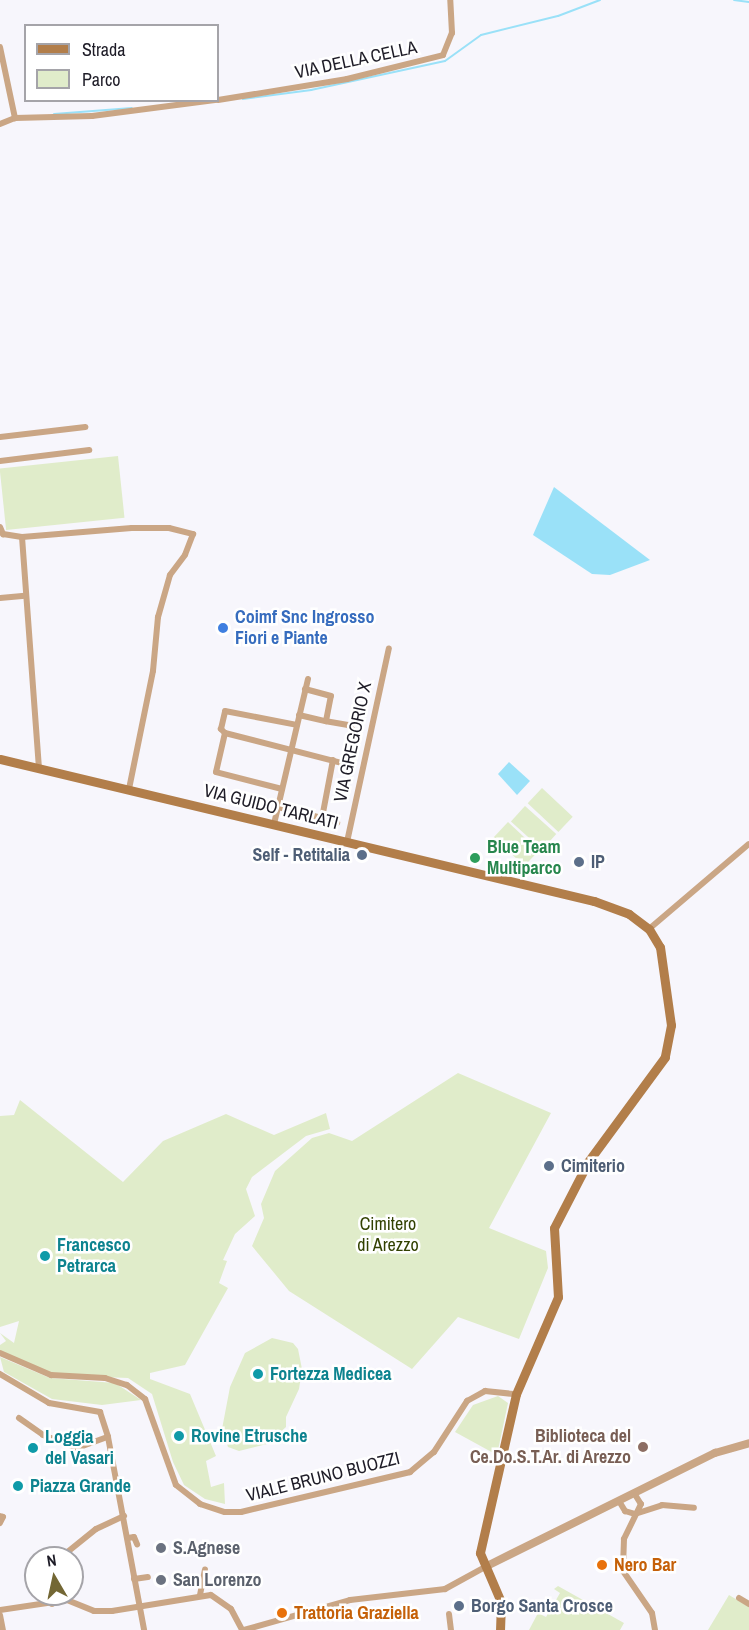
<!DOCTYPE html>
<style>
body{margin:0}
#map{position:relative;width:749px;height:1630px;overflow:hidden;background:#f7f6fc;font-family:"Archivo Narrow",sans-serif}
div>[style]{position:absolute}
.green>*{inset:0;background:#e0ecca;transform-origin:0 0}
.water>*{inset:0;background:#9ae1f8}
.stream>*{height:2px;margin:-1px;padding:0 1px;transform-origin:1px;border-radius:1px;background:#9ae1f8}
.minor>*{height:6px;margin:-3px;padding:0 3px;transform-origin:3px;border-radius:3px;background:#caa685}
.tertiary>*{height:8px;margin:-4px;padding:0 4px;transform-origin:4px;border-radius:4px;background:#caa685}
.secondary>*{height:9px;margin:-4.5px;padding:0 4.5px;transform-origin:4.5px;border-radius:4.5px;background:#b27e4a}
.dots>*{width:16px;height:16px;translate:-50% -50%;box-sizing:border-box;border:3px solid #fff;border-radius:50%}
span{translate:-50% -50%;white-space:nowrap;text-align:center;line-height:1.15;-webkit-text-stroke:5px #fff;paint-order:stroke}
.street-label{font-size:18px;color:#1e1c27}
.shop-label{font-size:18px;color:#366cbe;font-weight:700}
.left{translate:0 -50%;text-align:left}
.leisure-label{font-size:18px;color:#27864d;font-weight:700}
.service-label{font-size:18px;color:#4e5e75;font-weight:700}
.right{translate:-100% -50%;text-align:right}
.park-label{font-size:18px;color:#324100}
.culture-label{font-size:18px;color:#0d838f;font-weight:700}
.education-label{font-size:18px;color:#785e54;font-weight:700}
.worship-label{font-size:18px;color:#5b616d;font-weight:700}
.food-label{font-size:18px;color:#c56008;font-weight:700}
.legend{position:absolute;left:24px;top:24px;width:195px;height:78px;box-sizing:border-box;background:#fff;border:2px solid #a5a4a9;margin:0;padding:8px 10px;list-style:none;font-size:18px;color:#1e1c27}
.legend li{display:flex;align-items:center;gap:12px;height:30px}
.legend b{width:30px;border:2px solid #a5a4a9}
.north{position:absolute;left:24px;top:1546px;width:60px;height:60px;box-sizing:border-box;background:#fff;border:2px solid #a5a4a9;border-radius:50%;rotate:351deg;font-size:16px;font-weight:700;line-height:24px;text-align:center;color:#1e1c27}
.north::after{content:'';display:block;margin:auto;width:21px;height:27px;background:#736734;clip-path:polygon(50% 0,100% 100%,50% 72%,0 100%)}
</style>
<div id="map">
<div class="green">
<div style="left:118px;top:456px;width:62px;height:119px;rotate:84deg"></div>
<div style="left:542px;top:788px;width:42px;height:21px;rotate:43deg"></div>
<div style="left:525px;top:806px;width:42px;height:21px;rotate:42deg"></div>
<div style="left:508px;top:822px;width:42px;height:21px;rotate:43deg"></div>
<div style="clip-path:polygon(458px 1073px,551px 1113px,489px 1228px,546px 1251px,548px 1268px,519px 1339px,458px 1317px,412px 1369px,289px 1291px,252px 1246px,264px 1218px,261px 1204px,275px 1171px,312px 1138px,329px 1133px,352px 1141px)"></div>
<div style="clip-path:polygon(20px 1100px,123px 1182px,163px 1141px,226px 1114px,274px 1135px,326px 1113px,330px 1129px,306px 1136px,252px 1177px,246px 1189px,255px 1216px,235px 1234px,223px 1260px,227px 1261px,219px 1283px,228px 1288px,185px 1365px,150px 1373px,150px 1379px,190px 1394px,216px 1456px,206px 1461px,211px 1487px,224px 1483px,225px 1504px,205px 1499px,184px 1485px,173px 1462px,152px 1394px,128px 1378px,51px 1375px,0 1353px,0 1345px,6px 1341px,0 1333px,14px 1343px,19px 1321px,0 1327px,0 1116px,14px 1115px)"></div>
<div style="clip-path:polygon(272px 1338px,293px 1343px,298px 1349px,302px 1369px,299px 1389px,286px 1417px,286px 1427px,267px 1444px,239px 1451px,228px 1447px,222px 1429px,230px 1387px,245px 1353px)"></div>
<div style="clip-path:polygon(0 1357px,50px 1378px,115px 1383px,141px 1400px,102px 1405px,52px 1399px,4px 1372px)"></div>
<div style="clip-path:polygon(498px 1396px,508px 1403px,497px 1455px,455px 1432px,473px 1405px)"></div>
<div style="clip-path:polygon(558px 1586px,624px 1623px,620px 1630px,529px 1630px,538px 1613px,546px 1617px,560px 1593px,554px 1589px)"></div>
<div style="clip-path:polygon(729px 1595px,749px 1607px,749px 1630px,708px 1630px)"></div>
</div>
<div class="water">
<div style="clip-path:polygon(554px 487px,650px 560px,610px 575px,592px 574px,533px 535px)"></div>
<div style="clip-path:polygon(509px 762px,530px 781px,517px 795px,498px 774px)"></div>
</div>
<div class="stream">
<div style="left:734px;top:0;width:15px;rotate:8deg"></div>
<div style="left:243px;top:99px;width:69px;rotate:-7.5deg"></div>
<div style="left:311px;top:90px;width:137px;rotate:-12.2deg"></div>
<div style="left:445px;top:61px;width:44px;rotate:-35.8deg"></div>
<div style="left:481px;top:35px;width:79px;rotate:-13.9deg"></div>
<div style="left:558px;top:16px;width:45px;rotate:-20.9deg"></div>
<div style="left:54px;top:114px;width:78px;rotate:-4.4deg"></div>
</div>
<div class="minor">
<div style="left:0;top:47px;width:73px;rotate:78.1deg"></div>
<div style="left:218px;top:100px;width:131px;rotate:-9.2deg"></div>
<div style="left:347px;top:79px;width:99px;rotate:-14deg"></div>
<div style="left:443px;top:55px;width:24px;rotate:-68deg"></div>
<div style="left:452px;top:33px;width:33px;rotate:-93deg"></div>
<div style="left:0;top:124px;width:16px;rotate:-22deg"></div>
<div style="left:15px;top:118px;width:77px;rotate:-1.5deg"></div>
<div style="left:92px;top:116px;width:124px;rotate:-7.4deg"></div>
<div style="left:0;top:437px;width:86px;rotate:-6.7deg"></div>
<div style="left:0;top:461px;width:90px;rotate:-7deg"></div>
<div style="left:0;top:527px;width:8px;rotate:67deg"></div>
<div style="left:3px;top:534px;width:19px;rotate:9deg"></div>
<div style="left:22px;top:537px;width:110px;rotate:-4.7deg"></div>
<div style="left:132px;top:528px;width:37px"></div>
<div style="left:169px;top:528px;width:25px;rotate:14deg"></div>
<div style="left:193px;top:534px;width:22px;rotate:111deg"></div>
<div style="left:185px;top:555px;width:25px;rotate:127deg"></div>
<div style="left:170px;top:575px;width:44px;rotate:105.9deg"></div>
<div style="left:158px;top:617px;width:54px;rotate:95.3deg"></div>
<div style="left:153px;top:671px;width:120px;rotate:101.5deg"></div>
<div style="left:22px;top:537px;width:232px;rotate:85.8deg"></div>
<div style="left:0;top:598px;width:25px;rotate:-5deg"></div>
<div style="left:299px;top:715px;width:28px;rotate:13deg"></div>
<div style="left:326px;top:721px;width:25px;rotate:-79deg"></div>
<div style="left:331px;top:696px;width:27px;rotate:-165deg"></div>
<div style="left:225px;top:733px;width:6px;rotate:-135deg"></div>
<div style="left:221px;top:729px;width:18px;rotate:-77deg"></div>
<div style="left:225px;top:711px;width:73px;rotate:11deg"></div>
<div style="left:282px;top:789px;width:68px;rotate:-165.6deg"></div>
<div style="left:216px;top:772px;width:40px;rotate:-77deg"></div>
<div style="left:225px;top:733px;width:121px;rotate:14.4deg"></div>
<div style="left:342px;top:763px;width:9px;rotate:-41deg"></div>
<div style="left:349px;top:757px;width:26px;rotate:-79deg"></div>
<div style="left:354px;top:731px;width:8px;rotate:-135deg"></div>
<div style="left:348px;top:725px;width:22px;rotate:-170deg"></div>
<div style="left:278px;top:807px;width:45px;rotate:14deg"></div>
<div style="left:322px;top:818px;width:59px;rotate:-79.3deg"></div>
<div style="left:322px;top:818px;width:16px;rotate:18deg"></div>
<div style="left:274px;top:824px;width:149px;rotate:-76.8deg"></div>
<div style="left:347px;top:842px;width:198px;rotate:-77.8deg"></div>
<div style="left:649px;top:929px;width:131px;rotate:-40.4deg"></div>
<div style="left:0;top:1353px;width:56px;rotate:23.3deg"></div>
<div style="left:51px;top:1375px;width:54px;rotate:3.2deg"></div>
<div style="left:105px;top:1378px;width:23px;rotate:18deg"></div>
<div style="left:127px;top:1385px;width:23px;rotate:38deg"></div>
<div style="left:145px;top:1399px;width:91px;rotate:70.2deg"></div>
<div style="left:176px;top:1485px;width:31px;rotate:38deg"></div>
<div style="left:200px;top:1504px;width:26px;rotate:18deg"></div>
<div style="left:225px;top:1512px;width:16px"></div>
<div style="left:241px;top:1512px;width:174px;rotate:-13.3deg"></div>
<div style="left:410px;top:1472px;width:31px;rotate:-40deg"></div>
<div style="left:434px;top:1452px;width:61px;rotate:-57.1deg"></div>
<div style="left:467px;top:1401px;width:21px;rotate:-29deg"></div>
<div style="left:485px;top:1391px;width:31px;rotate:6deg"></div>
<div style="left:0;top:1374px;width:57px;rotate:30.6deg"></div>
<div style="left:49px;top:1403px;width:52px;rotate:10deg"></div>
<div style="left:100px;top:1412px;width:26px;rotate:72deg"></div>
<div style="left:108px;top:1437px;width:196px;rotate:79.4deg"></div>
<div style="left:19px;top:1418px;width:29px;rotate:35deg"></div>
<div style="left:43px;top:1435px;width:36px;rotate:21deg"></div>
<div style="left:77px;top:1448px;width:33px;rotate:-20deg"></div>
<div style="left:634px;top:1493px;width:13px;rotate:58deg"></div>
<div style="left:641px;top:1504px;width:39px;rotate:116deg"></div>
<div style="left:624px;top:1539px;width:32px;rotate:92deg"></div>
<div style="left:623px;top:1571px;width:51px;rotate:55.4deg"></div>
<div style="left:652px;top:1613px;width:17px;rotate:80deg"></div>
<div style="left:619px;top:1501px;width:12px;rotate:59deg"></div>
<div style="left:625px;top:1511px;width:10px;rotate:17deg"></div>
<div style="left:635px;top:1514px;width:28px;rotate:-18deg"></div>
<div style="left:662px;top:1505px;width:32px;rotate:5deg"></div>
<div style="left:0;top:1516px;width:3px;rotate:18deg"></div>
<div style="left:3px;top:1517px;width:7px;rotate:117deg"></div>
<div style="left:128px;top:1538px;width:6px;rotate:-9deg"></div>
<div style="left:134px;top:1537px;width:8px;rotate:67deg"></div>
<div style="left:60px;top:1558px;width:46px;rotate:-38.9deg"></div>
<div style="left:96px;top:1529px;width:31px;rotate:-25deg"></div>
<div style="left:134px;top:1579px;width:14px;rotate:-8deg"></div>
<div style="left:52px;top:1594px;width:10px;rotate:90deg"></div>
<div style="left:200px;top:1595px;width:26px;rotate:-79deg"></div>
<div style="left:739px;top:1598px;width:12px;rotate:31deg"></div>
<div style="left:0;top:1610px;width:68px;rotate:-8.5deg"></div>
<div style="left:67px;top:1600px;width:29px;rotate:22deg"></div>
<div style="left:94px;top:1611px;width:18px"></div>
<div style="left:112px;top:1611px;width:100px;rotate:-9.2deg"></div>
<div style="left:211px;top:1595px;width:24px;rotate:35deg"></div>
<div style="left:231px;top:1609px;width:24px;rotate:62deg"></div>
<div style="left:449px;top:1614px;width:16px;rotate:83deg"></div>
<div style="left:0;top:1615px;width:15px;rotate:79deg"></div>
<div style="left:244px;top:1630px;width:110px;rotate:-15.8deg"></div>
<div style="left:350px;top:1600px;width:96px;rotate:-6.6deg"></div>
<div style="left:445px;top:1589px;width:46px;rotate:-28.8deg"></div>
</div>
<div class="tertiary">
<div style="left:485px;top:1567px;width:257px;rotate:-26.4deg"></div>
<div style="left:715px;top:1453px;width:35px;rotate:-16deg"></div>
</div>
<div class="secondary">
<div style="left:0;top:759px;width:611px;rotate:13.44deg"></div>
<div style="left:594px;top:901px;width:37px;rotate:20deg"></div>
<div style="left:629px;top:914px;width:25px;rotate:37deg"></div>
<div style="left:649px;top:929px;width:21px;rotate:59deg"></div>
<div style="left:660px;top:947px;width:79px;rotate:82deg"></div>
<div style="left:671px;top:1025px;width:33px;rotate:101deg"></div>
<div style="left:665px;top:1057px;width:130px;rotate:126.3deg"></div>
<div style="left:588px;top:1162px;width:74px;rotate:117.3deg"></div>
<div style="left:554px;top:1228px;width:69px;rotate:86.7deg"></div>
<div style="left:558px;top:1297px;width:106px;rotate:113.4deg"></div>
<div style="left:516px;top:1394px;width:163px;rotate:102.8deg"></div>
<div style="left:480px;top:1553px;width:53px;rotate:66.8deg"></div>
<div style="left:501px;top:1602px;width:28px;rotate:92deg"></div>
</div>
<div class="dots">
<div style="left:223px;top:628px;background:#3f7fe0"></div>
<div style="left:362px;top:855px;background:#5c6f8a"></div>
<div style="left:475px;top:858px;background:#2e9e5b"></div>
<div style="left:579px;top:862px;background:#5c6f8a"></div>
<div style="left:549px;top:1166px;background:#5c6f8a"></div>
<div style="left:45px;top:1256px;background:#0f9aa8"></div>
<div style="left:258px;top:1374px;background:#0f9aa8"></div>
<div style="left:179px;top:1436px;background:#0f9aa8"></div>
<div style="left:643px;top:1447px;background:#8d6e63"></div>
<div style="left:33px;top:1448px;background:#0f9aa8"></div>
<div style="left:18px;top:1486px;background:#0f9aa8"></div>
<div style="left:161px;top:1548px;background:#6b7280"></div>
<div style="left:602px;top:1565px;background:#e8710a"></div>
<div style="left:161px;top:1580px;background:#6b7280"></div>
<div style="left:459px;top:1606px;background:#5c6f8a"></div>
<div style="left:282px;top:1613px;background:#e8710a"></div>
</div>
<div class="street-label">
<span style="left:356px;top:60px;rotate:-12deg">VIA DELLA CELLA</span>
<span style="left:353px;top:742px;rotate:-78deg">VIA GREGORIO X</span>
<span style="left:271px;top:807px;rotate:14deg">VIA GUIDO TARLATI</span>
<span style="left:323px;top:1477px;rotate:-14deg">VIALE BRUNO BUOZZI</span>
</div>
<div class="shop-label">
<span class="left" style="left:235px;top:628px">Coimf Snc Ingrosso<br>Fiori e Piante</span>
</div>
<div class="leisure-label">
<span class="left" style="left:487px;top:858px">Blue Team<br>Multiparco</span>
</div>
<div class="service-label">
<span class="right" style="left:350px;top:855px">Self - Retitalia</span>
<span class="left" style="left:591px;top:862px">IP</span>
<span class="left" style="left:561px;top:1166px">Cimiterio</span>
<span class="left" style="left:471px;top:1606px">Borgo Santa Crosce</span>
</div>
<div class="park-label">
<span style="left:388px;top:1235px">Cimitero<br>di Arezzo</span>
</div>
<div class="culture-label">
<span class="left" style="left:57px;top:1256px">Francesco<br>Petrarca</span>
<span class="left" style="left:270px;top:1374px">Fortezza Medicea</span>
<span class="left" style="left:191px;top:1436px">Rovine Etrusche</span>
<span class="left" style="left:45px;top:1448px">Loggia<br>del Vasari</span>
<span class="left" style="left:30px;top:1486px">Piazza Grande</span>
</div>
<div class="education-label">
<span class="right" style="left:631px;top:1447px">Biblioteca del<br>Ce.Do.S.T.Ar. di Arezzo</span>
</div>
<div class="worship-label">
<span class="left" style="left:173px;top:1548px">S.Agnese</span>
<span class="left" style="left:173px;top:1580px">San Lorenzo</span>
</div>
<div class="food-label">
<span class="left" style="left:614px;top:1565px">Nero Bar</span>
<span class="left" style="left:294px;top:1613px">Trattoria Graziella</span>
</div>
<ul class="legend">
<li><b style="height:8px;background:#b27e4a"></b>Strada</li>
<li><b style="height:16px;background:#e0ecca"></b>Parco</li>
</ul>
<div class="north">N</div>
</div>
